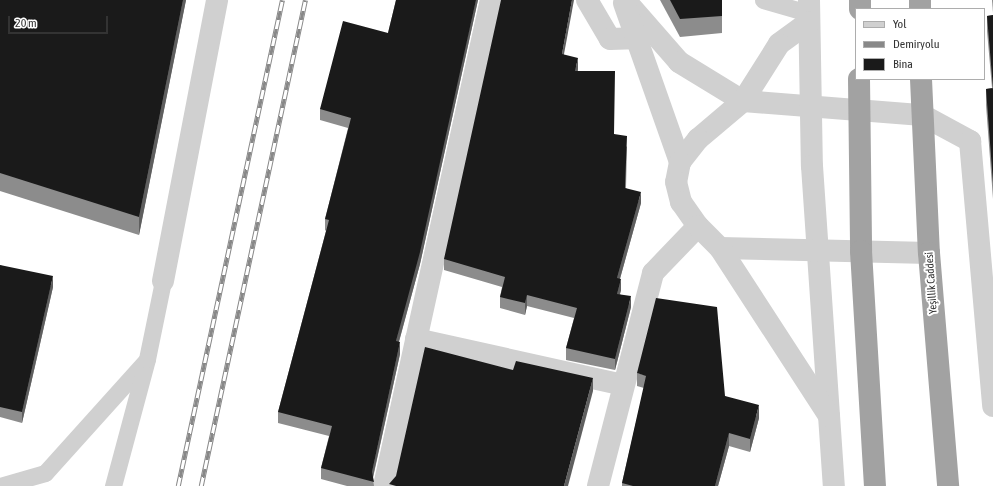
<!DOCTYPE html>
<meta charset="utf-8">
<style>
body{margin:0}
#map{position:relative;width:993px;height:486px;overflow:hidden;background:#fff;font-family:"Asap Condensed",sans-serif}
div>[style]{position:absolute}
.service>*{height:17px;margin:-8.5px;padding:0 8.5px;transform-origin:8.5px;border-radius:8.5px;background:#d0d0d0}
.minor>*{height:22px;margin:-11px;padding:0 11px;transform-origin:11px;border-radius:11px;background:#d0d0d0}
.tertiary>*{height:22px;margin:-11px;padding:0 11px;transform-origin:11px;border-radius:11px;background:#d0d0d0}
.trunk>*{height:22px;margin:-11px;padding:0 11px;transform-origin:11px;border-radius:11px;background:#a2a2a2}
.rail>*{height:4.5px;margin-top:-2.25px;transform-origin:0;background:repeating-linear-gradient(90deg,#fff 0 9px,#888 0 18px);box-sizing:border-box;border-block:1px solid #888}
.wall>*{inset:0;background:#8c8c8c}
.shaded-wall>*{inset:0;background:#5f5f5f}
.building>*{inset:0;background:#1a1a1a}
span{translate:-50% -50%;white-space:nowrap;text-align:center;line-height:1.15;-webkit-text-stroke:4px #fff;paint-order:stroke}
.street-label{font-size:11px;color:#333}
.legend{position:absolute;left:855px;top:8px;width:130px;height:72px;box-sizing:border-box;background:#fff;border:1px solid #adadad;margin:0;padding:5px 7px;list-style:none;font-size:12px;color:#333}
.legend li{display:flex;align-items:center;gap:8px;height:20px}
.legend b{width:20px;border:1px solid #adadad}
.scale{position:absolute;left:8px;top:16px;width:100px;height:18px;box-sizing:border-box;border:2px solid #333;border-top:0;padding-left:5px;font-size:12px;line-height:14px;white-space:nowrap;color:#333;-webkit-text-stroke:3px #fff;paint-order:stroke}
</style>
<div id="map">
<div class="service">
<div style="left:763px;top:0;width:47px;rotate:16.1deg"></div>
<div style="left:0;top:486px;width:47px;rotate:-16.1deg"></div>
<div style="left:45px;top:473px;width:149px;rotate:-48deg"></div>
<div style="left:113px;top:486px;width:131px;rotate:-75deg"></div>
<div style="left:147px;top:359px;width:80px;rotate:-78.4deg"></div>
</div>
<div class="minor">
<div style="left:587px;top:0;width:45px;rotate:59.5deg"></div>
<div style="left:610px;top:39px;width:24px;rotate:-2deg"></div>
<div style="left:922px;top:115px;width:55px;rotate:28.4deg"></div>
<div style="left:970px;top:141px;width:266px;rotate:85deg"></div>
<div style="left:163px;top:281px;width:286px;rotate:-79.1deg"></div>
<div style="left:416px;top:339px;width:212px;rotate:12.5deg"></div>
<div style="left:384px;top:486px;width:498px;rotate:-77.6deg"></div>
<div style="left:598px;top:486px;width:220px;rotate:-75.5deg"></div>
<div style="left:653px;top:273px;width:65px;rotate:-46.2deg"></div>
</div>
<div class="tertiary">
<div style="left:625px;top:0;width:82px;rotate:48.9deg"></div>
<div style="left:679px;top:62px;width:75px;rotate:31.4deg"></div>
<div style="left:743px;top:101px;width:180px;rotate:4.5deg"></div>
<div style="left:809px;top:0;width:166px;rotate:89deg"></div>
<div style="left:812px;top:166px;width:321px;rotate:86.1deg"></div>
<div style="left:624px;top:3px;width:169px;rotate:70.6deg"></div>
<div style="left:809px;top:22px;width:37px;rotate:144deg"></div>
<div style="left:779px;top:44px;width:67px;rotate:122.3deg"></div>
<div style="left:743px;top:101px;width:59px;rotate:139.8deg"></div>
<div style="left:698px;top:139px;width:29px;rotate:128deg"></div>
<div style="left:680px;top:162px;width:20px;rotate:101deg"></div>
<div style="left:676px;top:182px;width:21px;rotate:76deg"></div>
<div style="left:681px;top:202px;width:29px;rotate:55deg"></div>
<div style="left:698px;top:226px;width:31px;rotate:45deg"></div>
<div style="left:720px;top:248px;width:209px;rotate:1.4deg"></div>
<div style="left:720px;top:248px;width:200px;rotate:57deg"></div>
</div>
<div class="trunk">
<div style="left:920px;top:0;width:9px;rotate:90deg"></div>
<div style="left:860px;top:9px;width:9px;rotate:-90deg"></div>
<div style="left:859px;top:79px;width:172px;rotate:89.3deg"></div>
<div style="left:861px;top:251px;width:235px;rotate:86.6deg"></div>
<div style="left:921px;top:79px;width:174px;rotate:87.4deg"></div>
<div style="left:929px;top:253px;width:234px;rotate:85.3deg"></div>
</div>
<div class="rail">
<div style="left:178px;top:486px;width:497px;rotate:-77.9deg"></div>
<div style="left:201px;top:486px;width:497px;rotate:-77.9deg"></div>
</div>
<div class="wall">
<div style="clip-path:polygon(0 0,186px 0,139px 235px,0 191px)"></div>
<div style="clip-path:polygon(396px 0,478px 0,420px 264px,399px 342px,400px 354px,373px 478px,374px 486px,347px 486px,321px 479px,321px 468px,329px 436px,278px 423px,278px 412px,326px 231px,325px 230px,325px 219px,348px 128px,320px 120px,320px 109px,388px 33px)"></div>
<div style="clip-path:polygon(660px 0,722px 0,722px 33px,680px 37px)"></div>
<div style="clip-path:polygon(992px 0,993px 0,993px 13px)"></div>
<div style="clip-path:polygon(993px 15px,993px 199px,986px 105px,986px 89px,992px 88px,987px 31px,987px 16px)"></div>
<div style="clip-path:polygon(564px 55px,578px 69px,578px 71px,614px 134px,627px 147px,626px 188px,641px 203px,620px 279px,621px 290px,620px 294px,631px 307px,615px 370px,566px 360px,566px 348px,574px 318px,527px 306px,525px 315px,500px 308px,500px 297px,502px 287px,444px 270px,444px 259px)"></div>
<div style="clip-path:polygon(0 265px,53px 287px,22px 423px,0 417px)"></div>
<div style="clip-path:polygon(637px 373px,725px 396px,759px 418px,750px 452px,729px 446px,718px 486px,622px 486px,622px 483px,644px 388px,637px 386px)"></div>
</div>
<div class="shaded-wall">
<div style="clip-path:polygon(183px 0,186px 0,139px 235px,139px 217px)"></div>
<div style="clip-path:polygon(476px 0,478px 0,420px 264px,396px 352px,396px 341px)"></div>
<div style="clip-path:polygon(572px 0,574px 0,562px 65px,562px 54px)"></div>
<div style="clip-path:polygon(578px 58px,578px 69px,575px 82px,575px 71px)"></div>
<div style="clip-path:polygon(641px 192px,641px 203px,617px 289px,617px 278px)"></div>
<div style="clip-path:polygon(53px 276px,53px 287px,22px 423px,22px 412px)"></div>
<div style="clip-path:polygon(621px 279px,621px 290px,617px 305px,617px 294px)"></div>
<div style="clip-path:polygon(527px 295px,527px 306px,525px 315px,525px 303px)"></div>
<div style="clip-path:polygon(631px 296px,631px 307px,615px 370px,615px 359px)"></div>
<div style="clip-path:polygon(400px 342px,400px 354px,372px 481px,372px 472px)"></div>
<div style="clip-path:polygon(593px 378px,593px 391px,568px 486px,564px 486px)"></div>
<div style="clip-path:polygon(759px 405px,759px 418px,750px 452px,750px 439px)"></div>
<div style="clip-path:polygon(729px 433px,729px 446px,718px 486px,715px 486px)"></div>
</div>
<div class="building">
<div style="clip-path:polygon(0 0,183px 0,139px 217px,0 173px)"></div>
<div style="clip-path:polygon(396px 0,476px 0,420px 252px,396px 341px,400px 342px,372px 472px,374px 482px,321px 468px,332px 426px,278px 412px,329px 220px,325px 219px,351px 118px,320px 109px,343px 21px,388px 33px)"></div>
<div style="clip-path:polygon(501px 0,572px 0,562px 54px,578px 58px,575px 71px,615px 71px,614px 134px,627px 136px,625px 188px,641px 192px,617px 278px,621px 279px,617px 294px,631px 296px,615px 359px,566px 348px,577px 308px,527px 295px,525px 303px,500px 297px,505px 277px,444px 259px)"></div>
<div style="clip-path:polygon(670px 0,722px 0,722px 16px,680px 19px)"></div>
<div style="clip-path:polygon(993px 15px,993px 183px,986px 89px,993px 88px,987px 16px)"></div>
<div style="clip-path:polygon(0 265px,53px 276px,22px 412px,0 407px)"></div>
<div style="clip-path:polygon(656px 298px,717px 307px,725px 396px,759px 405px,750px 439px,729px 433px,715px 486px,633px 486px,622px 483px,646px 376px,637px 373px)"></div>
<div style="clip-path:polygon(425px 347px,513px 370px,516px 361px,593px 378px,564px 486px,396px 486px,389px 484px,396px 476px)"></div>
</div>
<div class="street-label">
<span style="left:931px;top:283px;rotate:-94deg">Yeşillik Caddesi</span>
</div>
<ul class="legend">
<li><b style="height:5px;background:#d0d0d0"></b>Yol</li>
<li><b style="height:5px;background:#888"></b>Demiryolu</li>
<li><b style="height:11px;background:#1a1a1a"></b>Bina</li>
</ul>
<div class="scale">20 m</div>
</div>
